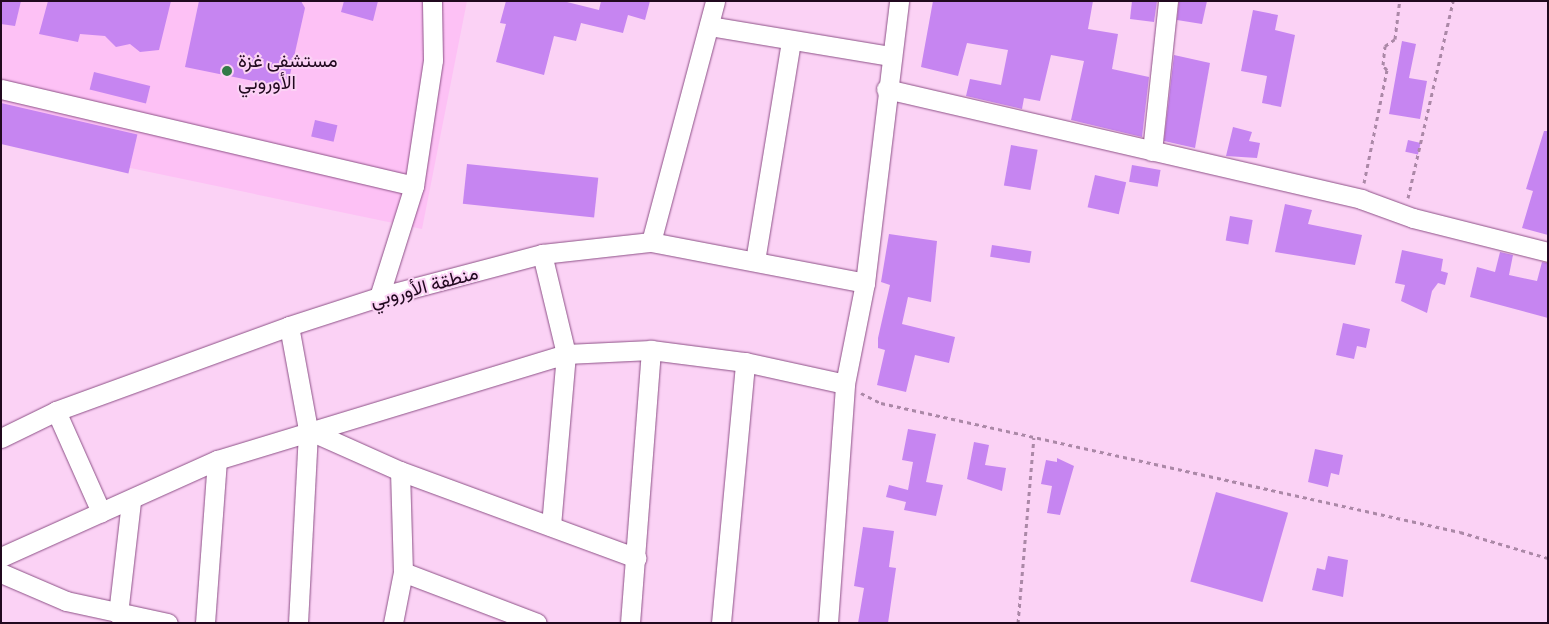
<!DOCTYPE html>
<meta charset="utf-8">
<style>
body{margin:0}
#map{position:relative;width:1549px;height:624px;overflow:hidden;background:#fbd2f5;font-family:"Exo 2",Vazirmatn,sans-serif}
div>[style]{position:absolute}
.built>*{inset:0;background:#fdc1f5}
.building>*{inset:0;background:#c685f1;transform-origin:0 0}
.path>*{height:3px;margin-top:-1.5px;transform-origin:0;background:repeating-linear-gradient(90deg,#ab88a7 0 4px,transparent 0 8px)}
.roads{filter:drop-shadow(0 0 1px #8d5187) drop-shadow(0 0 1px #8d5187)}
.minor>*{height:19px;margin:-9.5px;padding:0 9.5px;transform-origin:9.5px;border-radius:9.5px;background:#fff}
.dots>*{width:14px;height:14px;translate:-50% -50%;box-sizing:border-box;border:2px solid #fbd2f5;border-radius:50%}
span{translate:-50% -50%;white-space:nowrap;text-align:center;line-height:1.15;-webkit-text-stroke:4px #fbd2f5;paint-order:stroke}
.poi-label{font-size:19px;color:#21091f}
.left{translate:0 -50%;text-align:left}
.street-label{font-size:19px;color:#21091f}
.frame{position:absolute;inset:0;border:2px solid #21091f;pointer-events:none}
</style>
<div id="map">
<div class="built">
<div style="clip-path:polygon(1px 1px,467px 1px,422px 229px,1px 141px)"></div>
</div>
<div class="building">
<div style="clip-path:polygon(1px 1px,21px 1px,15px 26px,1px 24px)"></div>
<div style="clip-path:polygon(48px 1px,171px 1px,159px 50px,140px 52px,130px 44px,116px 47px,105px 36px,80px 34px,78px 42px,39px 34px)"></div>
<div style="clip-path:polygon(199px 1px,301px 1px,305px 8px,287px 88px,185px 67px)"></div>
<div style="clip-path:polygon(344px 1px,378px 1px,373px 21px,341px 12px)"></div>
<div style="clip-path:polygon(506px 1px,563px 1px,599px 10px,601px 1px,650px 1px,645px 20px,628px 15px,623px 33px,581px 23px,576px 41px,554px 36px,544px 75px,496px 62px,506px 24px,500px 23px)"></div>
<div style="clip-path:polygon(933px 1px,1093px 1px,1088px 29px,1118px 34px,1112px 69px,1149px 77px,1142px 137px,1071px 120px,1084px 61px,1051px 55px,1040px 101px,1024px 98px,1022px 109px,966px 96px,970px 79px,1001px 85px,1008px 50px,967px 43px,958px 76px,921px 67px)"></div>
<div style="clip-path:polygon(1132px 1px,1157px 1px,1154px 22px,1130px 19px)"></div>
<div style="clip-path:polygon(1179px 1px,1207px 1px,1202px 24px,1177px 20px)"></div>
<div style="clip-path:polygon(1253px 10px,1278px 15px,1275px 30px,1295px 35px,1281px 107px,1262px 103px,1267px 76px,1241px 71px)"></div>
<div style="clip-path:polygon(1402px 41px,1416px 44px,1409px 78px,1427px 81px,1420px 119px,1389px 114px)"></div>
<div style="clip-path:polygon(1174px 55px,1210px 63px,1195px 148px,1164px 141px)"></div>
<div style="left:94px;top:72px;width:58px;height:18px;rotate:14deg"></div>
<div style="left:1px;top:103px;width:140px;height:40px;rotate:13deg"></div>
<div style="left:315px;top:120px;width:23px;height:17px;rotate:13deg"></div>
<div style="clip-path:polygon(1233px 127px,1252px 132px,1249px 141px,1260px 143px,1257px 158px,1226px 156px)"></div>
<div style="clip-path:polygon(1544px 131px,1548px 131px,1548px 235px,1522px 228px,1533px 191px,1526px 189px)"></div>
<div style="left:1408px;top:140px;width:13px;height:12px;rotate:13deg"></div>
<div style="left:1011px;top:145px;width:27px;height:41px;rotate:10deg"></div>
<div style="left:467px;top:164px;width:132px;height:40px;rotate:6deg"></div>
<div style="left:1132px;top:165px;width:29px;height:17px;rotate:10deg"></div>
<div style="left:1095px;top:175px;width:32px;height:33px;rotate:13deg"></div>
<div style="clip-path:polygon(1285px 204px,1312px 210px,1308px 224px,1362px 235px,1355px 265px,1275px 252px)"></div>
<div style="left:1230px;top:216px;width:23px;height:25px;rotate:10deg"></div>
<div style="clip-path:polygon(889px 234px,937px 241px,931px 302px,908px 297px,902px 324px,955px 337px,949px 363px,915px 355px,906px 392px,877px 385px,885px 350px,878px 348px,878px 338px,890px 285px,881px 282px)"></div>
<div style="left:992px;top:245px;width:40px;height:12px;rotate:9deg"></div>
<div style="clip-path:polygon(1402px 250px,1443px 259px,1441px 271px,1448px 273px,1445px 285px,1438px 283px,1432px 291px,1427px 313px,1401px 301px,1405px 285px,1395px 283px)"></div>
<div style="clip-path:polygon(1500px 252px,1513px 255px,1509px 275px,1537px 281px,1542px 262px,1548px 263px,1548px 318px,1470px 297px,1477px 267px,1495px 272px)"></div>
<div style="clip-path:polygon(1343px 323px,1370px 329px,1366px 348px,1357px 346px,1354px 359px,1336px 355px)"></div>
<div style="clip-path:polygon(908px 429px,936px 434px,926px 482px,943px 485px,936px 516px,904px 510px,906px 502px,886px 497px,889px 485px,908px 490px,913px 462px,902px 460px)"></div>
<div style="clip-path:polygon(974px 442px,989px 445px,985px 465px,1006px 468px,1002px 491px,967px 479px)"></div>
<div style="clip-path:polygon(1315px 449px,1343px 455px,1339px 475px,1331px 473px,1328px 487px,1308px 482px)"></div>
<div style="clip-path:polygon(1057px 458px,1074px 466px,1060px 515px,1047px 513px,1052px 486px,1041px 484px,1046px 460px,1057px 462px)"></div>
<div style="left:1216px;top:492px;width:75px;height:93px;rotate:16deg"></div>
<div style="clip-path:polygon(863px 527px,894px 531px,889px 567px,896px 568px,888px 623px,858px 623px,864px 588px,854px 586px)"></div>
<div style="clip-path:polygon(1328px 556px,1348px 560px,1343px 597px,1312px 590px,1317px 568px,1325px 570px)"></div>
</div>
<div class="path">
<div style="left:1364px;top:183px;width:115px;rotate:-78.5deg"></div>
<div style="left:1387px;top:70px;width:6px;rotate:-129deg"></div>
<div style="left:1383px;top:65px;width:19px;rotate:-84deg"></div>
<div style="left:1385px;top:46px;width:12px;rotate:-35deg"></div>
<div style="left:1395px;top:39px;width:38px;rotate:-83deg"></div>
<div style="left:1408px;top:198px;width:202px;rotate:-77.1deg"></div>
<div style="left:861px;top:393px;width:22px;rotate:27deg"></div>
<div style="left:881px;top:403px;width:593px;rotate:12.56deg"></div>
<div style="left:1460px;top:532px;width:92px;rotate:16.5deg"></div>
<div style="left:1018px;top:623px;width:186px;rotate:-85.1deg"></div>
</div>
<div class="roads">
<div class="minor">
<div style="left:709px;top:26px;width:184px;rotate:9.4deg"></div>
<div style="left:1px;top:89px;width:424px;rotate:13.2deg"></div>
<div style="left:414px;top:186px;width:116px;rotate:107.5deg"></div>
<div style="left:886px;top:89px;width:488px;rotate:13deg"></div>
<div style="left:1361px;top:199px;width:55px;rotate:20.1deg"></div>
<div style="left:1413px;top:218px;width:139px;rotate:14.1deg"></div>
<div style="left:1152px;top:151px;width:151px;rotate:-83.9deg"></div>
<div style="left:414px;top:186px;width:127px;rotate:-81.4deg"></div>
<div style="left:433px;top:60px;width:59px;rotate:-91deg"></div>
<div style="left:651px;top:242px;width:249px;rotate:-75.1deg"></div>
<div style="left:542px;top:254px;width:103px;rotate:76.5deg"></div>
<div style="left:566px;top:354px;width:173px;rotate:95deg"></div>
<div style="left:755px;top:261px;width:222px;rotate:-80.7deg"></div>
<div style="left:289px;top:326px;width:106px;rotate:79.6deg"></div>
<div style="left:308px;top:430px;width:101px;rotate:24deg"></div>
<div style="left:400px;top:471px;width:252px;rotate:20.2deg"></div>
<div style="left:56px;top:411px;width:111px;rotate:66deg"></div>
<div style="left:1px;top:438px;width:61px;rotate:-26.1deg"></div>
<div style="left:56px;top:411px;width:248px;rotate:-20deg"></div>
<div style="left:289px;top:326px;width:95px;rotate:-17.9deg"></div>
<div style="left:379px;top:297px;width:169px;rotate:-14.8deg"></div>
<div style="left:542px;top:254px;width:110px;rotate:-6.3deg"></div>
<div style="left:651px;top:242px;width:218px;rotate:10.8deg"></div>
<div style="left:400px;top:471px;width:101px;rotate:88.3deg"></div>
<div style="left:1px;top:557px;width:237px;rotate:-24.2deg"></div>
<div style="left:217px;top:460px;width:365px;rotate:-16.9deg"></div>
<div style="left:566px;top:354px;width:85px;rotate:-2.7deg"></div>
<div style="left:651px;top:350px;width:95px;rotate:7.3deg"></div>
<div style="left:745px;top:362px;width:102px;rotate:12.4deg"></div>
<div style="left:1px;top:573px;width:71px;rotate:23.3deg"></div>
<div style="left:66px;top:601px;width:104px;rotate:12.2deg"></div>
<div style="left:118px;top:614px;width:114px;rotate:-83.4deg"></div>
<div style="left:205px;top:623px;width:163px;rotate:-85.8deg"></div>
<div style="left:298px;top:623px;width:193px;rotate:-87deg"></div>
<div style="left:393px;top:623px;width:52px;rotate:-78.9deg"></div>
<div style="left:403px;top:572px;width:143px;rotate:20.8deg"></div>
<div style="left:630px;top:623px;width:274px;rotate:-85.6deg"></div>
<div style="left:721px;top:623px;width:262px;rotate:-84.7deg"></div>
<div style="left:828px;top:623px;width:240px;rotate:-85.9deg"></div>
<div style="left:845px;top:384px;width:103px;rotate:-78.8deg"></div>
<div style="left:865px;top:283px;width:284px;rotate:-83.1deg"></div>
</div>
</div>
<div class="dots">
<div style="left:227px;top:71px;background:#327a47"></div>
</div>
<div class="poi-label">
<span class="left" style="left:238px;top:71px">مستشفى غزة<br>الأوروبي</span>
</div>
<div class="street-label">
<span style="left:424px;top:286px;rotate:-15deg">منطقة الأوروبي</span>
</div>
<div class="frame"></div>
</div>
